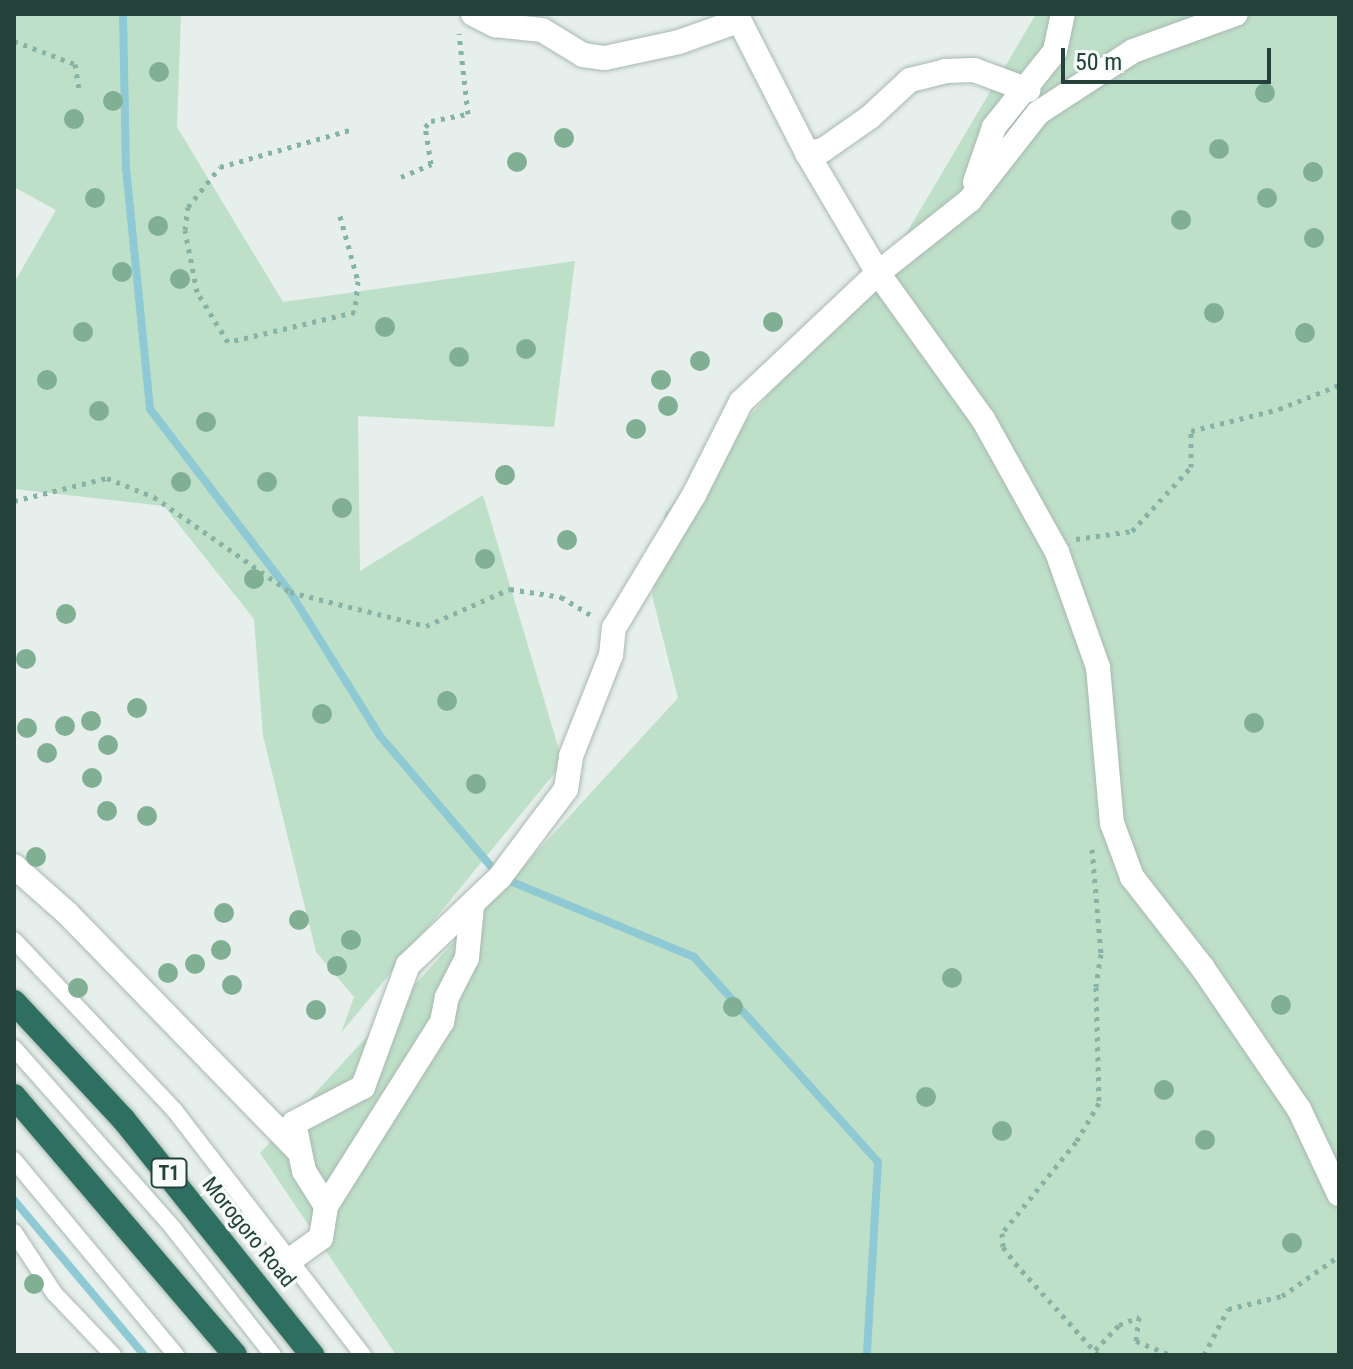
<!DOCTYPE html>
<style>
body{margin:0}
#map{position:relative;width:1353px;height:1369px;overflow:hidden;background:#e6efeb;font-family:"Roboto Condensed",sans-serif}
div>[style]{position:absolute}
.green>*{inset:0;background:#bfe0c8}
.stream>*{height:8px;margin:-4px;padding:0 4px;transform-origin:4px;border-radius:4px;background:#8ec9d4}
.path>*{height:5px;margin-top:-2.5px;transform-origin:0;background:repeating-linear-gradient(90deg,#86b3a5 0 4px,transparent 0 10px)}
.roads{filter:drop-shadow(0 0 2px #a8b8b2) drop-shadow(0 0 2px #a8b8b2)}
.lane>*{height:16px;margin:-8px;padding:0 8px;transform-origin:8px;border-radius:8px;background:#fff}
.street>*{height:24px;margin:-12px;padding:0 12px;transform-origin:12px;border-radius:12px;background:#fff}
.highway>*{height:24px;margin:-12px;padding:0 12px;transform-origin:12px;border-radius:12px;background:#2f6f62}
.trees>*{width:20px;height:20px;margin:-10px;border-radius:50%;background:#80af93}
span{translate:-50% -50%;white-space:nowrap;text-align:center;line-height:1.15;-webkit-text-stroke:7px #f7fbf9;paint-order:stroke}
.shield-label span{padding:2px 6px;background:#f7fbf9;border:2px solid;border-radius:6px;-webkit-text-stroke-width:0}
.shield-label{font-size:20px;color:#24423a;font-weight:700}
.street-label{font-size:22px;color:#24423a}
.frame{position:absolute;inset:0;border:16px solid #24423a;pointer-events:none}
.scale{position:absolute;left:1061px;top:48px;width:210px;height:36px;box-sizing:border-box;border:4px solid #24423a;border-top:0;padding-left:10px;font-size:24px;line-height:28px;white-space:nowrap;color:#24423a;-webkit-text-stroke:6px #f7fbf9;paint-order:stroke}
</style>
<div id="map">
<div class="green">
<div style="clip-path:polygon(14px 14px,181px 14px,177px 127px,283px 302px,575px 261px,554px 427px,358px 416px,360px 571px,483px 495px,563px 763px,341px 1033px,354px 997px,316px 952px,263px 736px,254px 619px,164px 506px,14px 489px,14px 283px,56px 210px,14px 187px)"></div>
<div style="clip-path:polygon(1036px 14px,1339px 14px,1339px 1355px,396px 1355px,260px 1153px,678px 698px,652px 595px,665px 513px,900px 244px)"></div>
</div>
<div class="stream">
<div style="left:123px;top:14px;width:154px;rotate:88.9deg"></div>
<div style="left:126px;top:168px;width:242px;rotate:84.3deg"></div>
<div style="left:150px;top:409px;width:230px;rotate:52.6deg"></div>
<div style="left:290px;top:592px;width:170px;rotate:58deg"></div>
<div style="left:380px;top:736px;width:185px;rotate:49.6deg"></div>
<div style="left:500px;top:877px;width:210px;rotate:22.4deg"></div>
<div style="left:694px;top:957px;width:275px;rotate:48.1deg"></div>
<div style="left:878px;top:1162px;width:193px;rotate:93.3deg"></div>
<div style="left:14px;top:1200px;width:202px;rotate:50deg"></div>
</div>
<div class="path">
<div style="left:14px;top:41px;width:65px;rotate:20.7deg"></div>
<div style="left:75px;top:64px;width:24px;rotate:81deg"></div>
<div style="left:401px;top:177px;width:33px;rotate:-23deg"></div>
<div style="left:431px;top:164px;width:37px;rotate:-99deg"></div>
<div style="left:425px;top:127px;width:8px;rotate:-45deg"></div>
<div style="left:431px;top:121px;width:38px;rotate:-11deg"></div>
<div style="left:468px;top:114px;width:81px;rotate:-96.4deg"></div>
<div style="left:340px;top:216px;width:67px;rotate:74.5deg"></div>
<div style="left:358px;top:281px;width:31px;rotate:96deg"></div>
<div style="left:355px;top:312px;width:130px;rotate:166.7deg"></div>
<div style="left:228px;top:342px;width:59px;rotate:-121.8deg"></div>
<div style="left:197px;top:292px;width:63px;rotate:-101deg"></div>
<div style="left:185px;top:230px;width:23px;rotate:-83deg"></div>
<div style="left:188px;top:207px;width:51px;rotate:-51.3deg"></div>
<div style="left:220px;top:167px;width:138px;rotate:-15.9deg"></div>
<div style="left:14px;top:501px;width:96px;rotate:-13.9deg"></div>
<div style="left:107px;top:478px;width:51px;rotate:22deg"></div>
<div style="left:154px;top:497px;width:166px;rotate:34.9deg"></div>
<div style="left:290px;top:592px;width:140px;rotate:14deg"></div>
<div style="left:426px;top:626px;width:92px;rotate:-23.8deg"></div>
<div style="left:510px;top:589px;width:52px;rotate:8.9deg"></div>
<div style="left:561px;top:597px;width:39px;rotate:31deg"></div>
<div style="left:1076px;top:539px;width:57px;rotate:-8.1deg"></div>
<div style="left:1132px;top:531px;width:87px;rotate:-47.3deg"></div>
<div style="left:1191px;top:467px;width:36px;rotate:-90deg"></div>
<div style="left:1191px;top:431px;width:91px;rotate:-14deg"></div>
<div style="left:1279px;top:409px;width:65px;rotate:-21.8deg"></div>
<div style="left:1092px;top:849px;width:105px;rotate:85.1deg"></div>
<div style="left:1101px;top:954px;width:33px;rotate:99deg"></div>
<div style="left:1096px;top:987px;width:116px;rotate:88.5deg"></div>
<div style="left:1099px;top:1103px;width:45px;rotate:120.5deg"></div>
<div style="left:1076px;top:1142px;width:117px;rotate:129.1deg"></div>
<div style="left:1002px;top:1233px;width:14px;rotate:86deg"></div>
<div style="left:1003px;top:1247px;width:20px;rotate:53deg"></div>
<div style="left:1015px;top:1263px;width:124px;rotate:47.9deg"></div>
<div style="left:1095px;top:1350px;width:35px;rotate:-46deg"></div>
<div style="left:1119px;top:1325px;width:22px;rotate:-22deg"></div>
<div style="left:1139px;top:1317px;width:24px;rotate:97deg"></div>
<div style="left:1136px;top:1341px;width:37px;rotate:22deg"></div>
<div style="left:1204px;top:1355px;width:52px;rotate:-62.4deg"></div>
<div style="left:1228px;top:1309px;width:56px;rotate:-13.5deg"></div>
<div style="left:1282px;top:1296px;width:70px;rotate:-35.1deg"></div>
</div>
<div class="roads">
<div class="lane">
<div style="left:14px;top:940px;width:235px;rotate:46.7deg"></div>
<div style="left:175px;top:1111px;width:308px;rotate:52.4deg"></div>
<div style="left:14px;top:1048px;width:240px;rotate:48.5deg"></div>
<div style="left:173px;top:1228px;width:162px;rotate:51.8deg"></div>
<div style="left:14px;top:1160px;width:254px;rotate:50.3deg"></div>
<div style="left:14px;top:1232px;width:73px;rotate:56.7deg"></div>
<div style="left:54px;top:1293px;width:86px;rotate:46.4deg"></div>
</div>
<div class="street">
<div style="left:473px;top:14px;width:25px;rotate:27deg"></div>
<div style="left:495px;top:25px;width:47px;rotate:6.1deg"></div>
<div style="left:542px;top:30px;width:48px;rotate:31.4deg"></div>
<div style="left:583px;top:55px;width:22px;rotate:8deg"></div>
<div style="left:605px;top:58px;width:76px;rotate:-12.2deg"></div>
<div style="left:679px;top:42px;width:63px;rotate:-19.6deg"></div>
<div style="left:736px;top:14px;width:156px;rotate:62.9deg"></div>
<div style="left:807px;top:153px;width:139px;rotate:59.4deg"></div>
<div style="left:878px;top:273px;width:180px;rotate:54.3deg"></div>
<div style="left:983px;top:419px;width:152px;rotate:60.9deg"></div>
<div style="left:1057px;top:552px;width:122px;rotate:70.4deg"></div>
<div style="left:1098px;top:667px;width:157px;rotate:84.9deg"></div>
<div style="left:1112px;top:823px;width:58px;rotate:69.7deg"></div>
<div style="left:1132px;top:877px;width:114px;rotate:52.1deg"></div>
<div style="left:1202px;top:967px;width:172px;rotate:55.7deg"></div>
<div style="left:1299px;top:1109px;width:94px;rotate:64.8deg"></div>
<div style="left:807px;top:153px;width:16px;rotate:-11deg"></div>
<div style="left:823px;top:150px;width:57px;rotate:-35.1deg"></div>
<div style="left:870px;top:117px;width:54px;rotate:-42.8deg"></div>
<div style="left:910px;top:80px;width:36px;rotate:-14deg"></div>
<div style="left:945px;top:71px;width:29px;rotate:-2deg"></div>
<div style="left:974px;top:70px;width:58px;rotate:20.3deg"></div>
<div style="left:975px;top:182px;width:58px;rotate:-70.9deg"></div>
<div style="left:994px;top:127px;width:97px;rotate:-51.2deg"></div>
<div style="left:1055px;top:51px;width:38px;rotate:-78deg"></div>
<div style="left:14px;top:866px;width:71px;rotate:41.6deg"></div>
<div style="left:67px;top:913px;width:334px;rotate:45.8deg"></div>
<div style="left:326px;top:1206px;width:218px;rotate:-57.8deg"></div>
<div style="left:442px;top:1022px;width:25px;rotate:-79deg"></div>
<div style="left:447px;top:997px;width:44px;rotate:-62.9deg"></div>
<div style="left:467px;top:958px;width:52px;rotate:-84.5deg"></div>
<div style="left:293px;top:1258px;width:34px;rotate:-36deg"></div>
<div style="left:321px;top:1238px;width:32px;rotate:-81deg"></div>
<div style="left:326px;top:1206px;width:41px;rotate:-122.2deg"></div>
<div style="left:304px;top:1171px;width:49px;rotate:-101.8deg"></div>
<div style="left:294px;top:1123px;width:78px;rotate:-27.6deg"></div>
<div style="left:363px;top:1087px;width:130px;rotate:-69.8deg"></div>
<div style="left:408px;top:965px;width:127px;rotate:-43.7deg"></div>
<div style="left:500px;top:877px;width:110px;rotate:-53.1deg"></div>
<div style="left:566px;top:789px;width:33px;rotate:-81deg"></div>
<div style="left:571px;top:756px;width:109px;rotate:-68.4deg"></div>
<div style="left:611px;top:655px;width:27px;rotate:-84deg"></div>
<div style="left:614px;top:628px;width:155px;rotate:-59deg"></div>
<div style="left:694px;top:495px;width:104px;rotate:-63.2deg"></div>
<div style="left:741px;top:402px;width:188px;rotate:-43.3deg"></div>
<div style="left:878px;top:273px;width:117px;rotate:-38.4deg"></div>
<div style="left:970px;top:200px;width:110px;rotate:-52deg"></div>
<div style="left:1038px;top:113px;width:113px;rotate:-33.1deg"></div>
<div style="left:1133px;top:51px;width:109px;rotate:-19.8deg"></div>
</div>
<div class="highway">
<div style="left:14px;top:1002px;width:161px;rotate:47deg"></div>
<div style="left:124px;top:1120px;width:301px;rotate:51.3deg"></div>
<div style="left:14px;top:1096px;width:340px;rotate:49.5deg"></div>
</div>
</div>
<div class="trees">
<div style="left:159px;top:72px"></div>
<div style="left:1265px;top:93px"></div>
<div style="left:113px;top:101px"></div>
<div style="left:74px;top:119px"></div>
<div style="left:564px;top:138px"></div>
<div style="left:1219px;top:149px"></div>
<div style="left:517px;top:162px"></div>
<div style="left:1313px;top:172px"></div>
<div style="left:95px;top:198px"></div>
<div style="left:1267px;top:198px"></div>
<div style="left:1181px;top:220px"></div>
<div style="left:158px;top:226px"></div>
<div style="left:1314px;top:238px"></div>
<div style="left:122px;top:272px"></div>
<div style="left:180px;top:279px"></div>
<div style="left:1214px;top:313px"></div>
<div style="left:773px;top:322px"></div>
<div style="left:385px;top:327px"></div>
<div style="left:83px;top:332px"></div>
<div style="left:1305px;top:333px"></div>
<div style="left:526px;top:349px"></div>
<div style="left:459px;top:357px"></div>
<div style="left:700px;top:361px"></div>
<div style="left:47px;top:380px"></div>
<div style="left:661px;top:380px"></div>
<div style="left:668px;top:406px"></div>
<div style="left:99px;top:411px"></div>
<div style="left:206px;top:422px"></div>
<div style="left:636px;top:429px"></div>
<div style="left:505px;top:475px"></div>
<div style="left:181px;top:482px"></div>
<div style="left:267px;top:482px"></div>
<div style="left:342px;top:508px"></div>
<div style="left:567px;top:540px"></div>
<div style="left:485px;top:559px"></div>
<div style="left:254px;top:579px"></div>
<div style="left:66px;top:614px"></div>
<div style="left:26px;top:659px"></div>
<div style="left:447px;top:701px"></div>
<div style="left:137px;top:708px"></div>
<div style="left:322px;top:714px"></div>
<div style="left:91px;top:721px"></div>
<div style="left:1254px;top:723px"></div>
<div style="left:65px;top:726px"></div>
<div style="left:27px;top:728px"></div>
<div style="left:108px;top:745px"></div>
<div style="left:47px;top:753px"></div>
<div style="left:92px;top:778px"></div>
<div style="left:476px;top:784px"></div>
<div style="left:107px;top:811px"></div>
<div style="left:147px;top:816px"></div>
<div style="left:36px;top:857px"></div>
<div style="left:224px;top:913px"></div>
<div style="left:299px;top:920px"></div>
<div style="left:351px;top:940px"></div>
<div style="left:221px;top:950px"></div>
<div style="left:195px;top:964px"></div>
<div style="left:337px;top:966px"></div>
<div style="left:168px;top:973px"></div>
<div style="left:952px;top:978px"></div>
<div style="left:232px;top:985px"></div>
<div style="left:78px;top:988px"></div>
<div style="left:1281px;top:1005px"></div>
<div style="left:733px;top:1007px"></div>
<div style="left:316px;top:1010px"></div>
<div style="left:1164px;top:1090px"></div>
<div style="left:926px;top:1097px"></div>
<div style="left:1002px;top:1131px"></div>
<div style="left:1205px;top:1140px"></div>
<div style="left:1292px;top:1243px"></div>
<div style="left:34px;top:1284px"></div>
</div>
<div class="shield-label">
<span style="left:169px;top:1173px">T1</span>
</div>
<div class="street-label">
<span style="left:249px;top:1232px;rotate:51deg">Morogoro Road</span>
</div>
<div class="frame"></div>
<div class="scale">50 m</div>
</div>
